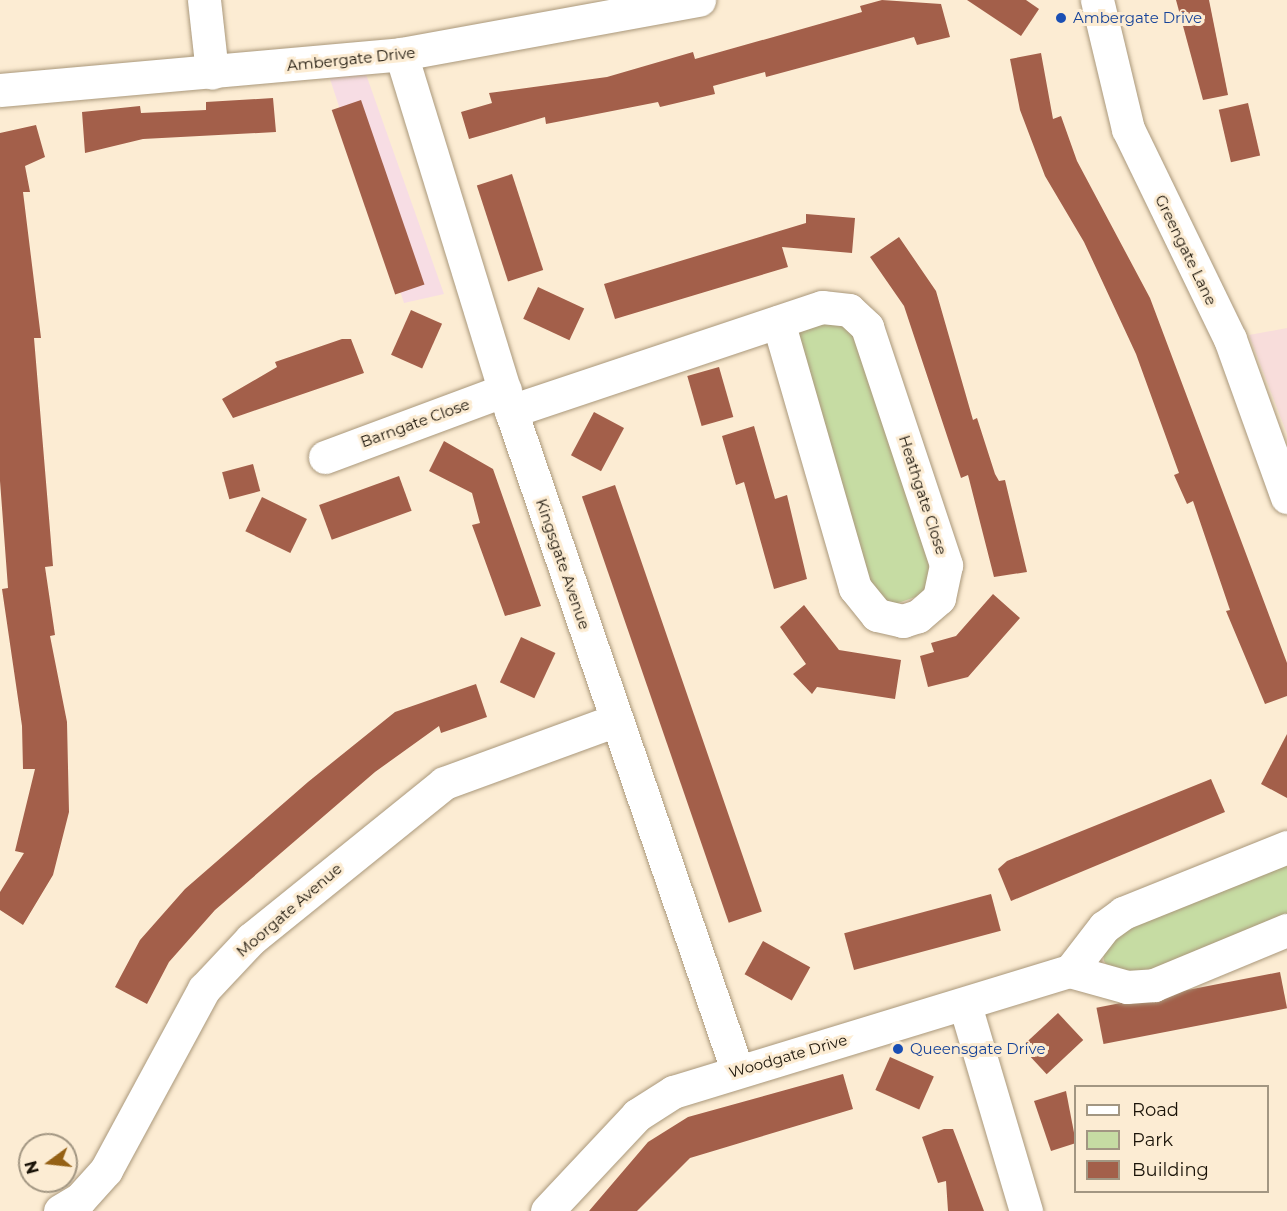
<!DOCTYPE html>
<style>
body{margin:0}
#map{position:relative;width:1287px;height:1211px;overflow:hidden;background:#fcecd3;font-family:Montserrat,sans-serif}
div>[style]{position:absolute}
.commercial>*{inset:0;background:#f7dde4}
.education>*{inset:0;background:#f8dddb}
.green>*{inset:0;background:#c6dca3;transform-origin:0 0}
.building>*{inset:0;background:#a35f4a;transform-origin:0 0}
.roads{filter:drop-shadow(0 0 2px #aa987b) drop-shadow(0 0 2px #aa987b)}
.street>*{height:33px;margin:-16.5px;padding:0 16.5px;transform-origin:16.5px;border-radius:16.5px;background:#fff}
.secondary>*{height:33px;margin:-16.5px;padding:0 16.5px;transform-origin:16.5px;border-radius:16.5px;background:#fff}
.dots>*{width:16px;height:16px;translate:-50% -50%;box-sizing:border-box;border:3px solid #fcecd3;border-radius:50%}
span{translate:-50% -50%;white-space:nowrap;text-align:center;line-height:1.15;-webkit-text-stroke:6px #fcecd3;paint-order:stroke}
.transit-label{font-size:15px;color:#164399}
.left{translate:0 -50%;text-align:left}
.street-label{font-size:15px;color:#1b1409}
.legend{position:absolute;left:1074px;top:1085px;width:195px;height:108px;box-sizing:border-box;background:#fcecd3;border:2px solid #a29682;margin:0;padding:8px 10px;list-style:none;font-size:18px;color:#1b1409}
.legend li{display:flex;align-items:center;gap:12px;height:30px}
.legend b{width:30px;border:2px solid #a29682}
.north{position:absolute;left:18px;top:1133px;width:60px;height:60px;box-sizing:border-box;background:#fcecd3;border:2px solid #a29682;border-radius:50%;rotate:255deg;font-size:16px;font-weight:700;line-height:24px;text-align:center;color:#1b1409}
.north::after{content:'';display:block;margin:auto;width:21px;height:27px;background:#956115;clip-path:polygon(50% 0,100% 100%,50% 72%,0 100%)}
</style>
<div id="map">
<div class="commercial">
<div style="clip-path:polygon(362px 63px,444px 294px,404px 303px,326px 67px)"></div>
</div>
<div class="education">
<div style="clip-path:polygon(1287px 328px,1287px 434px,1249px 335px)"></div>
</div>
<div class="green">
<div style="left:849px;top:310px;width:293px;height:72px;rotate:71deg"></div>
<div style="clip-path:polygon(1287px 855px,1287px 922px,1147px 978px,1114px 975px,1104px 961px,1102px 948px,1108px 934px)"></div>
</div>
<div class="building">
<div style="clip-path:polygon(882px 0,941px 4px,950px 37px,917px 45px,914px 37px,766px 77px,765px 72px,713px 86px,715px 94px,660px 107px,658px 102px,546px 124px,545px 117px,469px 139px,461px 112px,492px 103px,489px 93px,607px 77px,693px 52px,695px 59px,862px 12px,860px 6px)"></div>
<div style="clip-path:polygon(967px 0,1026px 0,1039px 9px,1021px 36px)"></div>
<div style="clip-path:polygon(1176px 0,1209px 0,1228px 95px,1203px 100px)"></div>
<div style="clip-path:polygon(1041px 53px,1053px 119px,1061px 116px,1077px 161px,1150px 298px,1287px 663px,1287px 696px,1265px 704px,1226px 611px,1230px 610px,1193px 501px,1187px 504px,1174px 475px,1179px 473px,1136px 354px,1084px 242px,1045px 176px,1020px 110px,1010px 59px)"></div>
<div style="clip-path:polygon(273px 98px,276px 132px,143px 139px,85px 153px,82px 112px,140px 106px,141px 113px,206px 110px,206px 102px)"></div>
<div style="left:361px;top:100px;width:195px;height:31px;rotate:71deg"></div>
<div style="left:1248px;top:103px;width:54px;height:30px;rotate:77deg"></div>
<div style="clip-path:polygon(36px 125px,45px 157px,25px 166px,30px 192px,23px 192px,41px 338px,34px 338px,53px 566px,45px 567px,55px 635px,50px 636px,67px 722px,69px 812px,53px 875px,23px 925px,0 910px,0 892px,24px 853px,15px 851px,35px 769px,23px 769px,22px 726px,2px 589px,8px 588px,0 481px,0 133px)"></div>
<div style="left:512px;top:174px;width:101px;height:37px;rotate:72deg"></div>
<div style="clip-path:polygon(806px 214px,855px 218px,852px 253px,782px 247px,788px 267px,615px 319px,604px 284px,806px 223px)"></div>
<div style="clip-path:polygon(899px 237px,936px 291px,973px 420px,977px 418px,995px 474px,999px 481px,1005px 480px,1027px 572px,994px 577px,968px 475px,961px 478px,904px 306px,870px 257px)"></div>
<div style="left:538px;top:287px;width:51px;height:35px;rotate:25deg"></div>
<div style="left:411px;top:310px;width:34px;height:49px;rotate:24deg"></div>
<div style="clip-path:polygon(342px 339px,351px 339px,364px 373px,233px 418px,222px 399px,277px 367px,275px 362px)"></div>
<div style="left:719px;top:367px;width:52px;height:33px;rotate:74deg"></div>
<div style="left:594px;top:412px;width:34px;height:49px;rotate:28deg"></div>
<div style="clip-path:polygon(754px 426px,775px 499px,787px 495px,807px 579px,774px 589px,744px 482px,736px 485px,722px 436px)"></div>
<div style="clip-path:polygon(444px 441px,493px 469px,541px 606px,505px 616px,472px 525px,480px 523px,472px 493px,429px 471px)"></div>
<div style="left:253px;top:464px;width:28px;height:32px;rotate:75deg"></div>
<div style="left:399px;top:476px;width:37px;height:85px;rotate:70deg"></div>
<div style="left:615px;top:485px;width:451px;height:35px;rotate:71deg"></div>
<div style="left:262px;top:497px;width:50px;height:38px;rotate:26deg"></div>
<div style="clip-path:polygon(993px 594px,1020px 618px,968px 677px,928px 687px,920px 656px,934px 652px,931px 643px,956px 636px)"></div>
<div style="clip-path:polygon(804px 605px,839px 650px,901px 660px,895px 699px,817px 687px,812px 694px,793px 674px,806px 664px,780px 627px)"></div>
<div style="left:521px;top:637px;width:38px;height:50px;rotate:25deg"></div>
<div style="clip-path:polygon(476px 684px,487px 717px,441px 733px,439px 726px,375px 772px,215px 910px,169px 962px,147px 1004px,115px 987px,140px 940px,185px 889px,308px 782px,395px 712px)"></div>
<div style="clip-path:polygon(1287px 734px,1287px 798px,1261px 784px)"></div>
<div style="clip-path:polygon(1211px 779px,1225px 812px,1011px 901px,998px 869px,1007px 861px)"></div>
<div style="left:991px;top:894px;width:38px;height:152px;rotate:75deg"></div>
<div style="left:763px;top:941px;width:54px;height:38px;rotate:29deg"></div>
<div style="left:1280px;top:972px;width:37px;height:187px;rotate:79deg"></div>
<div style="left:1058px;top:1013px;width:37px;height:50px;rotate:47deg"></div>
<div style="left:890px;top:1057px;width:48px;height:36px;rotate:24deg"></div>
<div style="clip-path:polygon(843px 1074px,853px 1109px,690px 1158px,637px 1211px,589px 1211px,648px 1142px,688px 1117px)"></div>
<div style="clip-path:polygon(1066px 1091px,1076px 1143px,1051px 1151px,1034px 1101px)"></div>
<div style="clip-path:polygon(944px 1129px,953px 1129px,984px 1211px,948px 1211px,946px 1181px,938px 1183px,922px 1137px)"></div>
</div>
<div class="roads">
<div class="street">
<div style="left:204px;top:0;width:73px;rotate:83.7deg"></div>
<div style="left:401px;top:54px;width:374px;rotate:72.9deg"></div>
<div style="left:511px;top:411px;width:697px;rotate:71.07deg"></div>
<div style="left:0;top:90px;width:403px;rotate:-5.1deg"></div>
<div style="left:401px;top:54px;width:303px;rotate:-10.3deg"></div>
<div style="left:511px;top:411px;width:328px;rotate:-18.5deg"></div>
<div style="left:822px;top:307px;width:27px;rotate:6deg"></div>
<div style="left:849px;top:310px;width:25px;rotate:43deg"></div>
<div style="left:867px;top:327px;width:251px;rotate:71.6deg"></div>
<div style="left:946px;top:565px;width:34px;rotate:102deg"></div>
<div style="left:939px;top:598px;width:28px;rotate:139deg"></div>
<div style="left:918px;top:616px;width:16px;rotate:162deg"></div>
<div style="left:903px;top:621px;width:27px;rotate:-167deg"></div>
<div style="left:877px;top:615px;width:35px;rotate:-129deg"></div>
<div style="left:855px;top:588px;width:277px;rotate:-106.1deg"></div>
<div style="left:325px;top:457px;width:192px;rotate:-20.4deg"></div>
<div style="left:1070px;top:971px;width:56px;rotate:-52.3deg"></div>
<div style="left:1104px;top:927px;width:24px;rotate:-36deg"></div>
<div style="left:1123px;top:913px;width:177px;rotate:-21.9deg"></div>
<div style="left:965px;top:1005px;width:215px;rotate:73.5deg"></div>
<div style="left:60px;top:1211px;width:23px;rotate:-31deg"></div>
<div style="left:80px;top:1199px;width:39px;rotate:-48deg"></div>
<div style="left:106px;top:1170px;width:206px;rotate:-61.6deg"></div>
<div style="left:204px;top:989px;width:69px;rotate:-46.8deg"></div>
<div style="left:251px;top:939px;width:248px;rotate:-38.9deg"></div>
<div style="left:444px;top:783px;width:183px;rotate:-20.1deg"></div>
<div style="left:547px;top:1211px;width:132px;rotate:-46.8deg"></div>
<div style="left:637px;top:1115px;width:43px;rotate:-32.6deg"></div>
<div style="left:673px;top:1092px;width:415px;rotate:-17deg"></div>
<div style="left:1070px;top:971px;width:59px;rotate:15.7deg"></div>
<div style="left:1127px;top:987px;width:27px;rotate:-4deg"></div>
<div style="left:1154px;top:985px;width:144px;rotate:-22.5deg"></div>
</div>
<div class="secondary">
<div style="left:1097px;top:0;width:133px;rotate:76.5deg"></div>
<div style="left:1128px;top:129px;width:233px;rotate:64.1deg"></div>
<div style="left:1230px;top:339px;width:168px;rotate:70.2deg"></div>
</div>
</div>
<div class="dots">
<div style="left:1061px;top:18px;background:#1a4fb4"></div>
<div style="left:898px;top:1049px;background:#1a4fb4"></div>
</div>
<div class="transit-label">
<span class="left" style="left:1073px;top:18px">Ambergate Drive</span>
<span class="left" style="left:910px;top:1049px">Queensgate Drive</span>
</div>
<div class="street-label">
<span style="left:351px;top:59px;rotate:-6deg">Ambergate Drive</span>
<span style="left:1186px;top:250px;rotate:64deg">Greengate Lane</span>
<span style="left:415px;top:423px;rotate:-20deg">Barngate Close</span>
<span style="left:923px;top:495px;rotate:72deg">Heathgate Close</span>
<span style="left:563px;top:564px;rotate:71deg">Kingsgate Avenue</span>
<span style="left:289px;top:910px;rotate:-41deg">Moorgate Avenue</span>
<span style="left:788px;top:1056px;rotate:-16deg">Woodgate Drive</span>
</div>
<ul class="legend">
<li><b style="height:8px;background:#fff"></b>Road</li>
<li><b style="height:16px;background:#c6dca3"></b>Park</li>
<li><b style="height:16px;background:#a35f4a"></b>Building</li>
</ul>
<div class="north">N</div>
</div>
